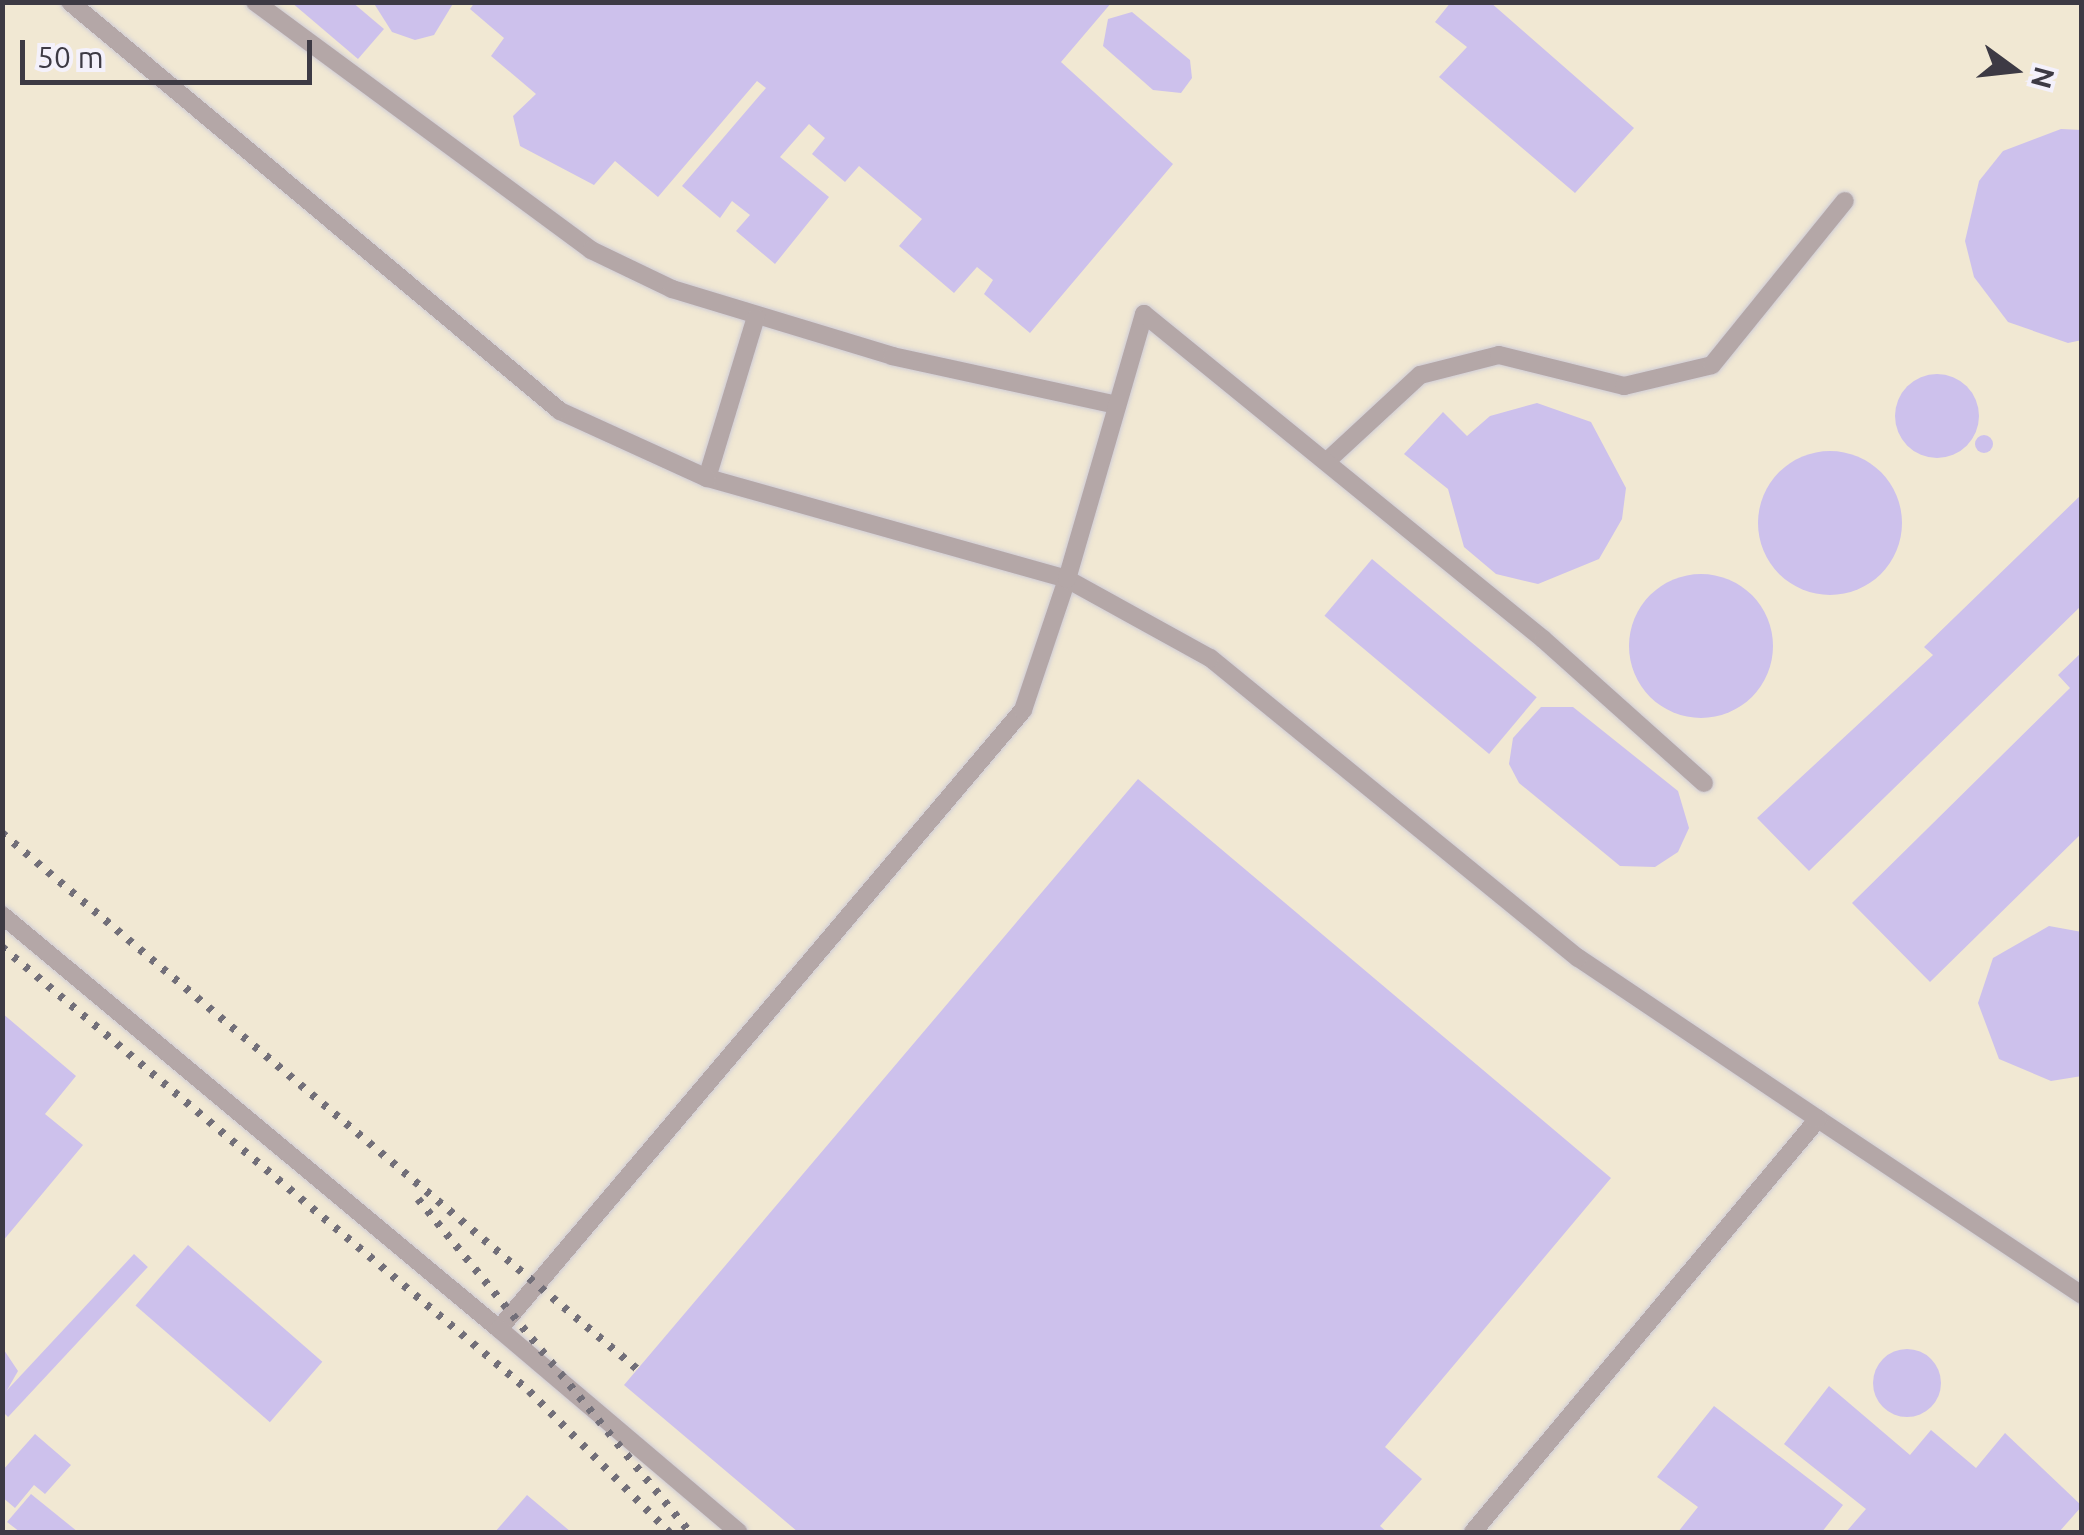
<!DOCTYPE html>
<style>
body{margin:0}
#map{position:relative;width:2084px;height:1535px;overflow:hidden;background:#f4f1fb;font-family:Ubuntu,sans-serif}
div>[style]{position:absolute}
.industrial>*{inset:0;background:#f1e8d3;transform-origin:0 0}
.building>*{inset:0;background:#cdc1ec;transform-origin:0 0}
.round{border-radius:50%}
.roads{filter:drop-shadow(0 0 2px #cfccd6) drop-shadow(0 0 2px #cfccd6)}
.service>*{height:18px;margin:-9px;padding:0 9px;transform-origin:9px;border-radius:9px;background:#b4a7a7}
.rail>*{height:8px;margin-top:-4px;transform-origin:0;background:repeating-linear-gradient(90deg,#726f79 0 5px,transparent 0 15px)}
span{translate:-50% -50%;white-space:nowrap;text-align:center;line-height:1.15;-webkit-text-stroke:8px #f4f1fb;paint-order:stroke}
.frame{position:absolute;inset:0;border:5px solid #3d3a44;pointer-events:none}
.north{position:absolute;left:1964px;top:20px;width:100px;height:100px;-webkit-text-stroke:8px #f4f1fb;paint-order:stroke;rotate:105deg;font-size:28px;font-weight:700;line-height:40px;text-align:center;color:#3d3a44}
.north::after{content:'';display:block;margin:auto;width:35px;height:45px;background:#3d3a44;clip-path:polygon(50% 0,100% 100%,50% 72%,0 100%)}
.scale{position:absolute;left:20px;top:40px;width:292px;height:45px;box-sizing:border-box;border:5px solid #3d3a44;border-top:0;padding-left:12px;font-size:30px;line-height:35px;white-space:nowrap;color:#3d3a44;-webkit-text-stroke:8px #f4f1fb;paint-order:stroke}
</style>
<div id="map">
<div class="industrial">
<div style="left:3px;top:3px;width:2078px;height:1529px"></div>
</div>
<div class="building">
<div style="clip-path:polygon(291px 2px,352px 2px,384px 29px,358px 59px)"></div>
<div style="clip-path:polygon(373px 2px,454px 2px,434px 35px,415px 40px,392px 32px)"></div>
<div style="clip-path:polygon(475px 2px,1112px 2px,1061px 62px,1173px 164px,1030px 333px,984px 294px,993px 280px,977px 267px,954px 293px,899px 246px,922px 219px,859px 166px,845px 182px,812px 154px,825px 138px,809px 124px,780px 157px,829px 197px,775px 264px,736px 231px,750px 215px,732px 201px,720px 218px,682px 186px,766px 88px,757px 81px,658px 197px,615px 161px,594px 185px,520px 146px,513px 116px,536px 94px,491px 56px,504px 38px,470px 9px)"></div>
<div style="clip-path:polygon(1451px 2px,1490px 2px,1634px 128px,1575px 193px,1439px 77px,1467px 47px,1435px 22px)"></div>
<div style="clip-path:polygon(1132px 12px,1190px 60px,1192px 78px,1181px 93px,1153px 90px,1103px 46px,1108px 19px)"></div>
<div style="clip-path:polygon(2061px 129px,2082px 130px,2082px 340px,2068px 343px,2008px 322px,1974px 277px,1965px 241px,1979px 181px,2003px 151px)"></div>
<div class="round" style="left:1895px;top:374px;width:84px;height:84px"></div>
<div style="clip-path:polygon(1537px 403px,1591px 422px,1626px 488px,1622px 519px,1599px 559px,1538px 584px,1496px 574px,1464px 547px,1448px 489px,1404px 454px,1443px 412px,1467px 436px,1490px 416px)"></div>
<div class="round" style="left:1975px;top:435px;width:18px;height:18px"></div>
<div class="round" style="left:1758px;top:451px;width:144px;height:144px"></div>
<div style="clip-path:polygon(2082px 494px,2082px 605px,1809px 871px,1757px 818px,1933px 655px,1924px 647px)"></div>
<div style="left:1372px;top:559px;width:215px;height:74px;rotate:40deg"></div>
<div class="round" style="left:1629px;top:574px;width:144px;height:144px"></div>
<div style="clip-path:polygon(2082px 652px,2082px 833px,1930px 982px,1852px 903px,2070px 688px,2058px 675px)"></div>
<div style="clip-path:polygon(1541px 707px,1573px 707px,1678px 791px,1689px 828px,1678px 852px,1655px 867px,1620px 866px,1519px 783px,1509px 764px,1513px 738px)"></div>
<div style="clip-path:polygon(1138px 779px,1611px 1178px,1385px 1447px,1422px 1479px,1380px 1526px,1387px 1532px,798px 1532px,624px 1385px)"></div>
<div style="clip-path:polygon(2049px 926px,2082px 932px,2082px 1076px,2051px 1081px,1999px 1059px,1978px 1003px,1993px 958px)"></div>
<div style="clip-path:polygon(2px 1013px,76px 1076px,45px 1114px,83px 1145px,2px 1242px)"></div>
<div style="left:188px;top:1245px;width:178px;height:80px;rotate:41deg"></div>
<div style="left:134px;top:1254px;width:19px;height:205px;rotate:43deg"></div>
<div style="clip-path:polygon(2px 1347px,18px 1371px,2px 1399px)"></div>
<div class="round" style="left:1873px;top:1349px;width:68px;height:68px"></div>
<div style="clip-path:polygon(1829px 1386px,1910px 1455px,1931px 1430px,1976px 1468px,2005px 1433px,2082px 1506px,2059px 1532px,1846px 1532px,1866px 1509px,1784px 1444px)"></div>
<div style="clip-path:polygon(1714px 1406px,1843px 1505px,1822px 1532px,1678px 1532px,1698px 1507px,1657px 1477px)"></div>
<div style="clip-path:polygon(35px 1434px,71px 1465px,45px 1494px,34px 1485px,15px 1508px,2px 1497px,2px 1471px)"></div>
<div style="clip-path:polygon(31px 1494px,78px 1532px,20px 1532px,7px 1522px)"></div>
<div style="clip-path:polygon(527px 1495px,571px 1532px,495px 1532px)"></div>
</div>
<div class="roads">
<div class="service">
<div style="left:255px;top:2px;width:418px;rotate:36.4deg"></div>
<div style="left:591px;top:250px;width:90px;rotate:25.7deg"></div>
<div style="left:672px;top:289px;width:230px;rotate:16.9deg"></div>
<div style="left:892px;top:356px;width:230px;rotate:12.3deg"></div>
<div style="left:1326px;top:462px;width:128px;rotate:-42.8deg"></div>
<div style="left:1420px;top:375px;width:81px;rotate:-14.2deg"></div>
<div style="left:1499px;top:355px;width:129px;rotate:13.9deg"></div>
<div style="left:1624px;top:386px;width:90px;rotate:-13.4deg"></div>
<div style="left:1712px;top:365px;width:211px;rotate:-51deg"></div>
<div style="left:707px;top:478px;width:168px;rotate:-73.1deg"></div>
<div style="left:2px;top:915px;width:647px;rotate:39.79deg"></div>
<div style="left:499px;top:1329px;width:811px;rotate:-49.75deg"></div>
<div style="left:1023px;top:710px;width:138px;rotate:-71.4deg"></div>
<div style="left:1067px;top:579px;width:374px;rotate:-164.3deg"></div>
<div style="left:707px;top:478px;width:162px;rotate:-155.5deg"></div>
<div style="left:560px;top:411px;width:638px;rotate:-140.15deg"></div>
<div style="left:1818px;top:1119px;width:317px;rotate:33.7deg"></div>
<div style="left:499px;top:1329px;width:314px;rotate:40.3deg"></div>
<div style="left:1473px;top:1532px;width:538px;rotate:-50.13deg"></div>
<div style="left:1818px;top:1119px;width:289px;rotate:-146.1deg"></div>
<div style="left:1578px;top:958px;width:475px;rotate:-140.8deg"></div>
<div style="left:1210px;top:658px;width:163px;rotate:-151.1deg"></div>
<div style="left:1067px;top:579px;width:276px;rotate:-73.8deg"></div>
<div style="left:1144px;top:314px;width:515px;rotate:39.16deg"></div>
<div style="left:1543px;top:639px;width:216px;rotate:41.8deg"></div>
</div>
</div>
<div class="rail">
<div style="left:2px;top:833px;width:831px;rotate:40.17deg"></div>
<div style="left:2px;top:947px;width:689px;rotate:40.11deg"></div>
<div style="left:529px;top:1391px;width:199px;rotate:45.2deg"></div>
<div style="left:418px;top:1199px;width:430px;rotate:50.8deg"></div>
</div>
<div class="frame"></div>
<div class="north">N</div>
<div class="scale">50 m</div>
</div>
